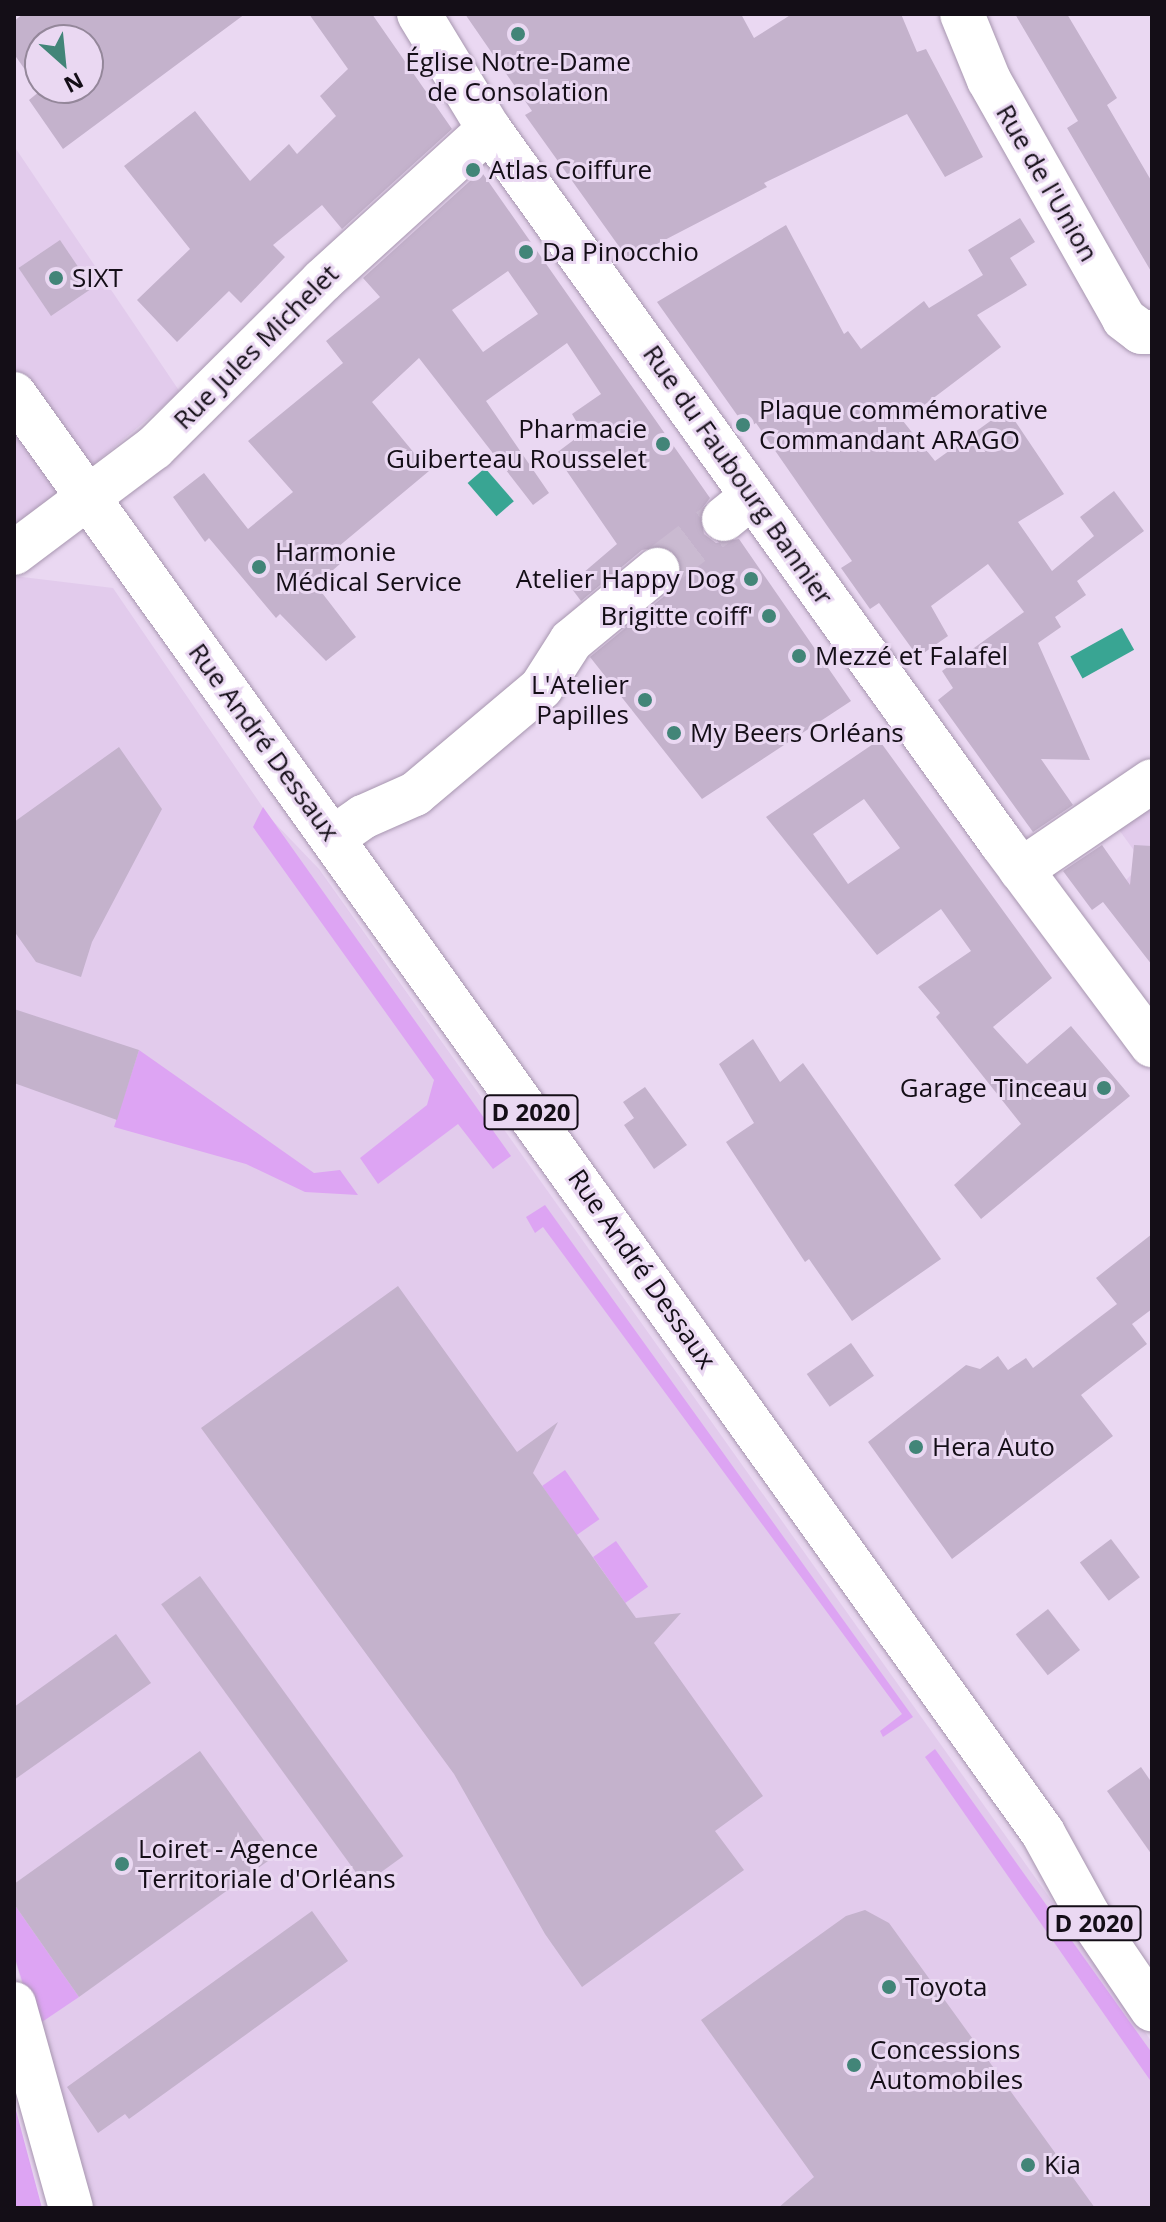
<!DOCTYPE html>
<meta charset="utf-8">
<style>
body{margin:0}
#map{position:relative;width:1166px;height:2222px;overflow:hidden;background:#ead8f2;font-family:"Open Sans",sans-serif}
div>[style]{position:absolute}
.built>*{inset:0;background:#e2cbec}
.green>*{inset:0;background:#dda4f3;transform-origin:0 0}
.water>*{inset:0;background:#39a593;transform-origin:0 0}
.building>*{inset:0;background:#c4b2cc;transform-origin:0 0}
.minor-tunnel>*{height:44px;margin-top:-22px;transform-origin:0;background:repeating-linear-gradient(90deg,#cabad1 0 44px,transparent 0 66px)}
.roads{filter:drop-shadow(0 0 2px #a796af) drop-shadow(0 0 2px #a796af)}
.minor>*{height:44px;margin:-22px;padding:0 22px;transform-origin:22px;border-radius:22px;background:#fff}
.major>*{height:44px;margin:-22px;padding:0 22px;transform-origin:22px;border-radius:22px;background:#fff}
.dots>*{width:22px;height:22px;translate:-50% -50%;box-sizing:border-box;border:4px solid #ead8f2;border-radius:50%}
span{translate:-50% -50%;white-space:nowrap;text-align:center;line-height:1.15;-webkit-text-stroke:6px #ead8f2;paint-order:stroke}
.shield-label span{padding:2px 6px;background:#ead8f2;border:2px solid;border-radius:6px;-webkit-text-stroke-width:0}
.shield-label{font-size:24px;color:#140e17;font-weight:700}
.poi-label{font-size:26px;color:#140e17}
.left{translate:0 -50%;text-align:left}
.right{translate:-100% -50%;text-align:right}
.street-label{font-size:26px;color:#140e17}
.frame{position:absolute;inset:0;border:16px solid #140e17;pointer-events:none}
.north{position:absolute;left:24px;top:24px;width:80px;height:80px;box-sizing:border-box;background:#ead8f2;border:2px solid #94879a;border-radius:50%;rotate:153deg;font-size:22px;font-weight:700;line-height:32px;text-align:center;color:#140e17}
.north::after{content:'';display:block;margin:auto;width:28px;height:36px;background:#428578;clip-path:polygon(50% 0,100% 100%,50% 72%,0 100%)}
</style>
<div id="map">
<div class="built">
<div style="clip-path:polygon(14px 146px,180px 392px,14px 531px)"></div>
<div style="clip-path:polygon(14px 576px,113px 588px,270px 818px,319px 869px,1152px 2042px,1152px 2208px,87px 2208px,14px 1957px)"></div>
<div style="clip-path:polygon(1152px 804px,1152px 914px,1127px 933px,1104px 902px,1143px 863px,1117px 827px)"></div>
</div>
<div class="green">
<div style="clip-path:polygon(263px 807px,511px 1156px,493px 1169px,458px 1124px,378px 1184px,360px 1158px,427px 1105px,434px 1080px,253px 827px)"></div>
<div style="clip-path:polygon(139px 1050px,314px 1173px,340px 1170px,358px 1195px,305px 1192px,246px 1164px,114px 1127px)"></div>
<div style="clip-path:polygon(545px 1205px,913px 1717px,883px 1737px,880px 1731px,902px 1714px,543px 1227px,535px 1233px,526px 1217px)"></div>
<div style="left:565px;top:1470px;width:60px;height:28px;rotate:55deg"></div>
<div style="left:616px;top:1541px;width:56px;height:28px;rotate:55deg"></div>
<div style="clip-path:polygon(935px 1749px,1152px 2053px,1152px 2083px,925px 1757px)"></div>
<div style="clip-path:polygon(14px 1904px,79px 1997px,36px 2026px,14px 1955px)"></div>
<div style="clip-path:polygon(14px 2103px,42px 2208px,14px 2206px)"></div>
</div>
<div class="water">
<div style="left:485px;top:468px;width:44px;height:23px;rotate:49deg"></div>
<div style="left:1122px;top:628px;width:25px;height:59px;rotate:61deg"></div>
</div>
<div class="building">
<div style="clip-path:polygon(evenodd,23px 14px,245px 14px,63px 149px,29px 100px,40px 91px,14px 54px,14px 21px,23px 14px,40px 40px,88px 40px,88px 88px,40px 88px,40px 40px)"></div>
<div style="clip-path:polygon(309px 14px,372px 14px,452px 129px,342px 229px,322px 205px,273px 245px,285px 257px,241px 303px,229px 291px,177px 342px,137px 300px,190px 249px,124px 166px,195px 111px,250px 181px,289px 144px,297px 154px,336px 116px,320px 96px,348px 69px)"></div>
<div style="clip-path:polygon(465px 14px,741px 14px,754px 38px,792px 14px,901px 14px,917px 52px,926px 49px,983px 157px,945px 177px,907px 114px,764px 183px,767px 187px,628px 259px,525px 115px,532px 111px)"></div>
<div style="clip-path:polygon(1015px 14px,1067px 14px,1117px 98px,1107px 105px,1152px 182px,1152px 273px,1067px 128px,1078px 121px)"></div>
<div style="clip-path:polygon(evenodd,481px 171px,710px 498px,700px 511px,704px 534px,716px 543px,739px 539px,851px 701px,702px 799px,590px 657px,673px 589px,681px 578px,677px 555px,665px 546px,642px 550px,581px 601px,569px 585px,617px 544px,555px 454px,583px 433px,572px 414px,601px 394px,567px 343px,486px 401px,549px 493px,533px 505px,419px 358px,372px 402px,429px 471px,332px 552px,341px 563px,316px 585px,356px 637px,326px 661px,280px 614px,276px 618px,209px 538px,205px 542px,173px 497px,204px 473px,248px 529px,293px 492px,248px 441px,343px 363px,326px 341px,380px 297px,363px 278px,481px 171px,508px 271px,538px 314px,483px 352px,452px 310px,508px 271px)"></div>
<div style="clip-path:polygon(1020px 218px,1035px 242px,1010px 258px,1027px 285px,977px 315px,1001px 347px,903px 421px,935px 461px,1007px 409px,1064px 494px,1018px 522px,1052px 571px,1094px 536px,1080px 517px,1114px 491px,1144px 531px,1077px 581px,1086px 595px,1055px 617px,1061px 627px,1038px 643px,1090px 760px,1041px 759px,1073px 805px,1033px 832px,938px 700px,953px 688px,942px 671px,1024px 612px,988px 564px,931px 606px,948px 636px,918px 657px,879px 603px,870px 609px,841px 568px,852px 561px,828px 527px,756px 423px,747px 429px,657px 302px,786px 225px,844px 334px,848px 331px,861px 349px,924px 301px,929px 308px,983px 275px,968px 250px)"></div>
<div style="left:60px;top:240px;width:58px;height:50px;rotate:56deg"></div>
<div style="clip-path:polygon(evenodd,879px 740px,1052px 978px,993px 1027px,1027px 1064px,1071px 1026px,1130px 1096px,981px 1219px,954px 1185px,1021px 1124px,936px 1017px,940px 1013px,918px 987px,971px 951px,941px 909px,877px 955px,766px 817px,879px 740px,864px 799px,900px 848px,848px 884px,813px 834px,864px 799px)"></div>
<div style="clip-path:polygon(119px 747px,162px 809px,92px 942px,81px 977px,36px 962px,14px 931px,14px 822px)"></div>
<div style="clip-path:polygon(1102px 845px,1130px 885px,1134px 845px,1152px 846px,1152px 965px,1103px 902px,1092px 910px,1063px 871px)"></div>
<div style="clip-path:polygon(14px 1009px,139px 1050px,117px 1120px,14px 1083px)"></div>
<div style="clip-path:polygon(753px 1039px,780px 1082px,803px 1063px,941px 1259px,852px 1321px,809px 1259px,805px 1262px,726px 1142px,754px 1123px,719px 1064px)"></div>
<div style="clip-path:polygon(645px 1087px,687px 1145px,654px 1169px,624px 1125px,634px 1118px,623px 1102px)"></div>
<div style="clip-path:polygon(1152px 1234px,1152px 1309px,1132px 1324px,1147px 1344px,1081px 1395px,1113px 1436px,952px 1559px,868px 1442px,966px 1365px,980px 1369px,998px 1356px,1008px 1370px,1026px 1358px,1033px 1368px,1117px 1304px,1096px 1278px)"></div>
<div style="clip-path:polygon(398px 1286px,517px 1452px,558px 1422px,533px 1473px,636px 1618px,681px 1613px,654px 1643px,763px 1796px,715px 1831px,744px 1870px,582px 1987px,545px 1934px,454px 1774px,201px 1428px)"></div>
<div style="left:851px;top:1343px;width:40px;height:54px;rotate:55deg"></div>
<div style="left:1111px;top:1539px;width:48px;height:39px;rotate:53deg"></div>
<div style="left:200px;top:1576px;width:346px;height:48px;rotate:54deg"></div>
<div style="left:1048px;top:1609px;width:52px;height:41px;rotate:52deg"></div>
<div style="clip-path:polygon(116px 1634px,151px 1683px,14px 1780px,14px 1707px)"></div>
<div style="clip-path:polygon(200px 1751px,275px 1856px,79px 1997px,14px 1904px,14px 1884px)"></div>
<div style="clip-path:polygon(1141px 1767px,1152px 1783px,1152px 1855px,1107px 1791px)"></div>
<div style="clip-path:polygon(865px 1910px,889px 1923px,1095px 2208px,778px 2208px,814px 2177px,701px 2020px,846px 1916px)"></div>
<div style="clip-path:polygon(312px 1911px,348px 1961px,129px 2119px,125px 2114px,98px 2133px,67px 2087px)"></div>
</div>
<div class="minor-tunnel">
<div style="left:657px;top:570px;width:84px;rotate:-37.3deg"></div>
</div>
<div class="roads">
<div class="minor">
<div style="left:962px;top:14px;width:71px;rotate:67.8deg"></div>
<div style="left:989px;top:80px;width:274px;rotate:60.5deg"></div>
<div style="left:1124px;top:319px;width:21px;rotate:37deg"></div>
<div style="left:1141px;top:332px;width:11px"></div>
<div style="left:724px;top:519px;width:36px;rotate:-39deg"></div>
<div style="left:14px;top:553px;width:175px;rotate:-36.9deg"></div>
<div style="left:154px;top:448px;width:237px;rotate:-44.8deg"></div>
<div style="left:322px;top:281px;width:226px;rotate:-42.3deg"></div>
<div style="left:333px;top:838px;width:37px;rotate:-35deg"></div>
<div style="left:363px;top:817px;width:57px;rotate:-23.9deg"></div>
<div style="left:415px;top:794px;width:165px;rotate:-40.1deg"></div>
<div style="left:541px;top:688px;width:56px;rotate:-57.4deg"></div>
<div style="left:571px;top:641px;width:112px;rotate:-39.5deg"></div>
<div style="left:1021px;top:870px;width:158px;rotate:-34.2deg"></div>
<div style="left:14px;top:2004px;width:212px;rotate:74.4deg"></div>
</div>
<div class="major">
<div style="left:419px;top:14px;width:135px;rotate:58.7deg"></div>
<div style="left:489px;top:129px;width:880px;rotate:54.34deg"></div>
<div style="left:1002px;top:844px;width:251px;rotate:53.3deg"></div>
<div style="left:14px;top:394px;width:1769px;rotate:54.43deg"></div>
<div style="left:1043px;top:1833px;width:94px;rotate:61.2deg"></div>
<div style="left:1088px;top:1915px;width:114px;rotate:55.8deg"></div>
</div>
</div>
<div class="dots">
<div style="left:518px;top:34px;background:#428578"></div>
<div style="left:473px;top:170px;background:#428578"></div>
<div style="left:526px;top:252px;background:#428578"></div>
<div style="left:56px;top:278px;background:#428578"></div>
<div style="left:743px;top:425px;background:#428578"></div>
<div style="left:663px;top:444px;background:#428578"></div>
<div style="left:259px;top:567px;background:#428578"></div>
<div style="left:751px;top:579px;background:#428578"></div>
<div style="left:769px;top:616px;background:#428578"></div>
<div style="left:799px;top:656px;background:#428578"></div>
<div style="left:645px;top:700px;background:#428578"></div>
<div style="left:674px;top:733px;background:#428578"></div>
<div style="left:1104px;top:1088px;background:#428578"></div>
<div style="left:916px;top:1447px;background:#428578"></div>
<div style="left:122px;top:1864px;background:#428578"></div>
<div style="left:889px;top:1987px;background:#428578"></div>
<div style="left:854px;top:2065px;background:#428578"></div>
<div style="left:1028px;top:2165px;background:#428578"></div>
</div>
<div class="shield-label">
<span style="left:531px;top:1112px">D 2020</span>
<span style="left:1094px;top:1923px">D 2020</span>
</div>
<div class="poi-label">
<span style="left:518px;top:77px">Église Notre-Dame<br>de Consolation</span>
<span class="left" style="left:489px;top:170px">Atlas Coiffure</span>
<span class="left" style="left:542px;top:252px">Da Pinocchio</span>
<span class="left" style="left:72px;top:278px">SIXT</span>
<span class="left" style="left:759px;top:425px">Plaque commémorative<br>Commandant ARAGO</span>
<span class="right" style="left:647px;top:444px">Pharmacie<br>Guiberteau Rousselet</span>
<span class="left" style="left:275px;top:567px">Harmonie<br>Médical Service</span>
<span class="right" style="left:735px;top:579px">Atelier Happy Dog</span>
<span class="right" style="left:753px;top:616px">Brigitte coiff'</span>
<span class="left" style="left:815px;top:656px">Mezzé et Falafel</span>
<span class="right" style="left:629px;top:700px">L'Atelier<br>Papilles</span>
<span class="left" style="left:690px;top:733px">My Beers Orléans</span>
<span class="right" style="left:1088px;top:1088px">Garage Tinceau</span>
<span class="left" style="left:932px;top:1447px">Hera Auto</span>
<span class="left" style="left:138px;top:1864px">Loiret - Agence<br>Territoriale d'Orléans</span>
<span class="left" style="left:905px;top:1987px">Toyota</span>
<span class="left" style="left:870px;top:2065px">Concessions<br>Automobiles</span>
<span class="left" style="left:1044px;top:2165px">Kia</span>
</div>
<div class="street-label">
<span style="left:1047px;top:183px;rotate:60deg">Rue de l'Union</span>
<span style="left:256px;top:347px;rotate:-45deg">Rue Jules Michelet</span>
<span style="left:738px;top:475px;rotate:55deg">Rue du Faubourg Bannier</span>
<span style="left:264px;top:742px;rotate:54deg">Rue André Dessaux</span>
<span style="left:642px;top:1269px;rotate:55deg">Rue André Dessaux</span>
</div>
<div class="frame"></div>
<div class="north">N</div>
</div>
